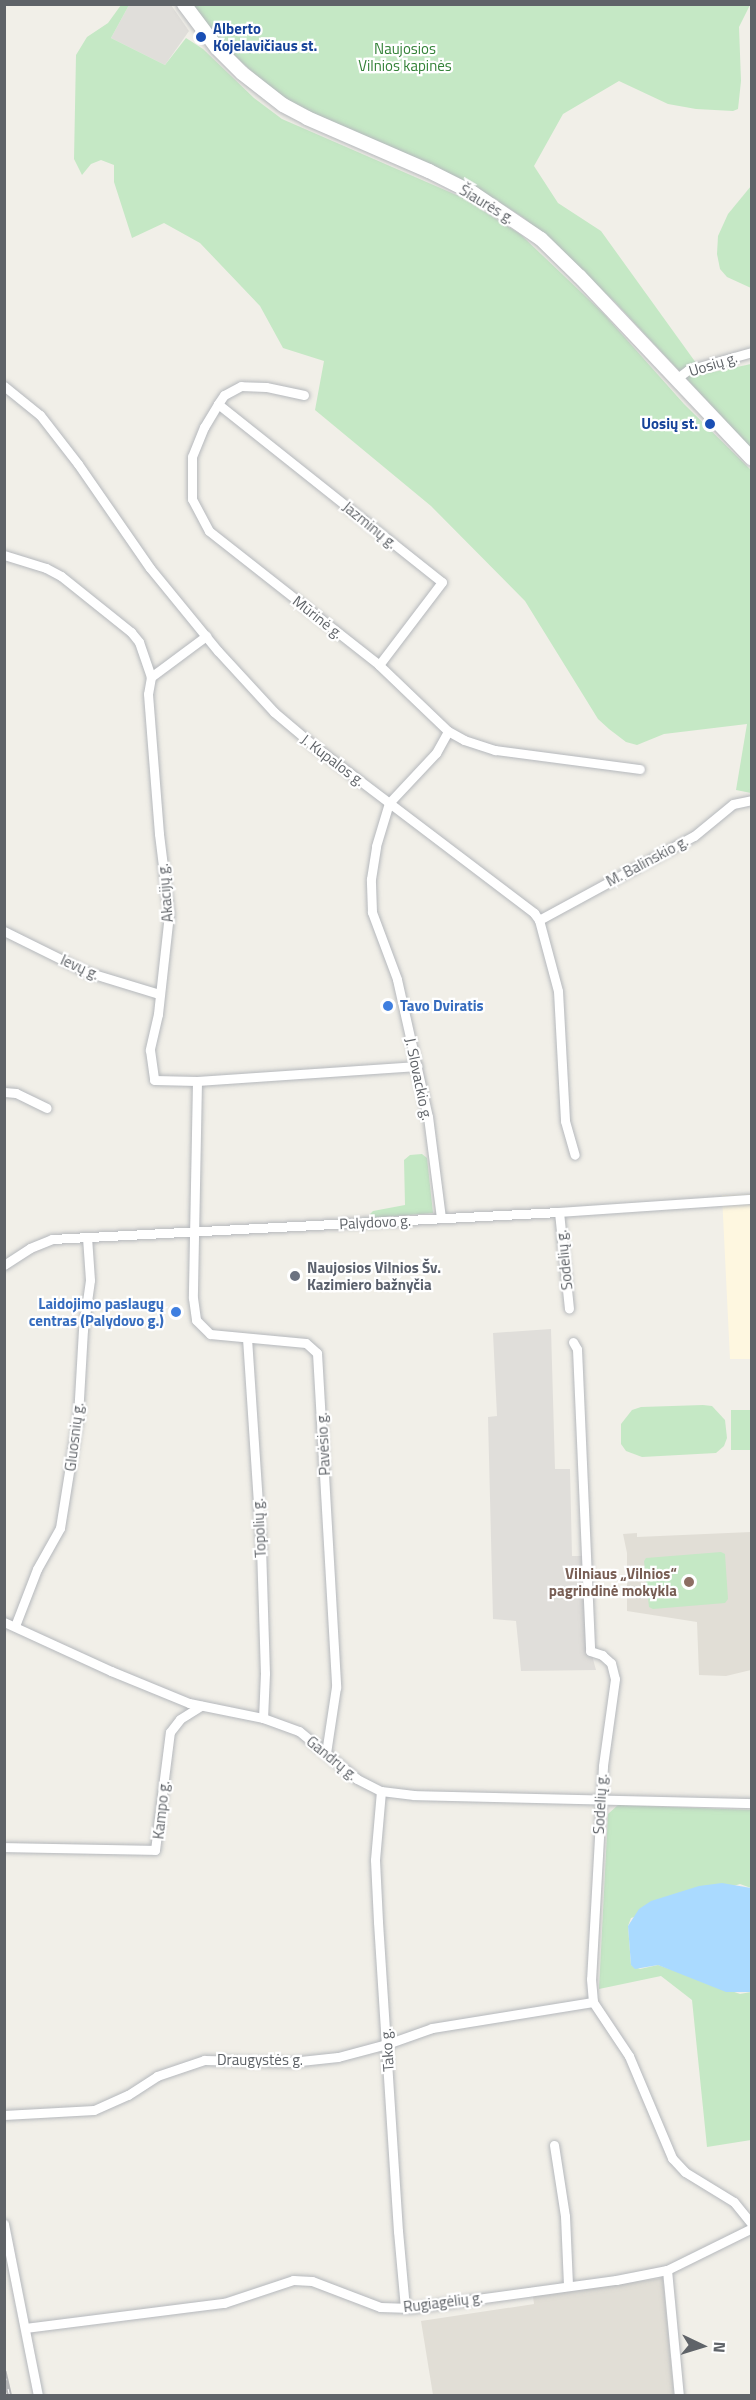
<!DOCTYPE html>
<meta charset="utf-8">
<style>
body{margin:0}
#map{position:relative;width:756px;height:2400px;overflow:hidden;background:#f1efe8;font-family:"Titillium Web",sans-serif}
div>[style]{position:absolute}
.commercial>*{inset:0;background:#fef7e0}
.industrial>*{inset:0;background:#e0deda}
.education>*{inset:0;background:#e1ded6}
.green>*{inset:0;background:#c5e8c5;transform-origin:0 0}
.water>*{inset:0;background:#aadaff}
.roads{filter:drop-shadow(0 0 2px #b5b8bc) drop-shadow(0 0 2px #b5b8bc)}
.minor>*{height:9px;margin:-4.5px;padding:0 4.5px;transform-origin:4.5px;border-radius:4.5px;background:#fff}
.secondary>*{height:14px;margin:-7px;padding:0 7px;transform-origin:7px;border-radius:7px;background:#fff}
.rail>*{height:5px;margin-top:-2.5px;transform-origin:0;background:repeating-linear-gradient(90deg,#fff 0 9px,#b6b7b8 0 18px);box-sizing:border-box;border-block:2px solid #b6b7b8}
.dots>*{width:16px;height:16px;translate:-50% -50%;box-sizing:border-box;border:3px solid #fff;border-radius:50%}
span{translate:-50% -50%;white-space:nowrap;text-align:center;line-height:1.15;-webkit-text-stroke:4.5px #fff;paint-order:stroke}
.transit-label{font-size:15px;color:#164399;font-weight:700}
.left{translate:0 -50%;text-align:left}
.right{translate:-100% -50%;text-align:right}
.park-label{font-size:15px;color:#348238}
.street-label{font-size:15px;color:#5f6368}
.shop-label{font-size:15px;color:#366cbe;font-weight:700}
.worship-label{font-size:15px;color:#5b616d;font-weight:700}
.education-label{font-size:15px;color:#785e54;font-weight:700}
.frame{position:absolute;inset:0;border:6px solid #5f6368;pointer-events:none}
.north{position:absolute;left:672px;top:2316px;width:60px;height:60px;-webkit-text-stroke:4px #fff;paint-order:stroke;rotate:94deg;font-size:16px;font-weight:700;line-height:24px;text-align:center;color:#5f6368}
.north::after{content:'';display:block;margin:auto;width:21px;height:27px;background:#5f6368;clip-path:polygon(50% 0,100% 100%,50% 72%,0 100%)}
</style>
<div id="map">
<div class="commercial">
<div style="clip-path:polygon(751px 1194px,751px 1359px,730px 1359px,722px 1195px)"></div>
</div>
<div class="industrial">
<div style="clip-path:polygon(129px 5px,171px 5px,189px 31px,165px 65px,111px 38px)"></div>
<div style="clip-path:polygon(551px 1329px,555px 1469px,570px 1469px,572px 1556px,584px 1556px,587px 1637px,596px 1670px,521px 1671px,516px 1621px,493px 1619px,488px 1417px,497px 1416px,493px 1333px)"></div>
</div>
<div class="education">
<div style="clip-path:polygon(751px 1532px,751px 1670px,726px 1676px,699px 1675px,697px 1622px,627px 1611px,627px 1553px,623px 1534px,637px 1533px,637px 1537px)"></div>
<div style="clip-path:polygon(663px 2278px,674px 2395px,433px 2395px,421px 2321px,534px 2304px,533px 2296px)"></div>
</div>
<div class="green">
<div style="clip-path:polygon(121px 5px,129px 5px,111px 38px,165px 65px,186px 38px,203px 49px,254px 98px,282px 119px,461px 197px,520px 234px,603px 313px,684px 404px,751px 470px,751px 793px,736px 790px,747px 724px,664px 734px,637px 745px,626px 742px,609px 729px,598px 719px,525px 601px,431px 506px,315px 410px,324px 361px,283px 348px,260px 306px,200px 243px,164px 223px,132px 238px,114px 182px,114px 165px,101px 160px,91px 164px,82px 175px,74px 159px,76px 55px,87px 37px,108px 23px)"></div>
<div style="clip-path:polygon(191px 5px,750px 5px,739px 27px,741px 81px,738px 109px,733px 111px,696px 109px,668px 104px,619px 81px,563px 114px,534px 166px,558px 203px,601px 231px,704px 374px,751px 364px,751px 448px,615px 302px,524px 218px,474px 186px,304px 109px,276px 93px,225px 47px)"></div>
<div style="clip-path:polygon(751px 186px,751px 288px,727px 277px,720px 269px,717px 254px,718px 236px,728px 214px)"></div>
<div style="clip-path:polygon(422px 1154px,427px 1158px,433px 1213px,371px 1218px,370px 1214px,373px 1211px,405px 1205px,404px 1160px,410px 1155px)"></div>
<div style="clip-path:polygon(703px 1405px,712px 1406px,725px 1420px,727px 1438px,724px 1446px,716px 1453px,642px 1457px,626px 1451px,621px 1444px,621px 1424px,632px 1410px,641px 1407px)"></div>
<div style="left:751px;top:1410px;width:40px;height:20px;rotate:90deg"></div>
<div style="clip-path:polygon(721px 1552px,725px 1554px,728px 1599px,725px 1603px,653px 1609px,649px 1607px,644px 1561px,646px 1558px)"></div>
<div style="clip-path:polygon(618px 1805px,751px 1810px,751px 1888px,740px 1884px,631px 1918px,628px 1926px,631px 1965px,640px 1969px,658px 1965px,740px 1994px,751px 1992px,751px 2140px,707px 2147px,692px 2000px,661px 1976px,599px 1989px,608px 1814px)"></div>
</div>
<div class="water">
<div style="clip-path:polygon(722px 1883px,751px 1888px,751px 1992px,726px 1992px,658px 1965px,635px 1969px,631px 1965px,628px 1926px,639px 1909px,651px 1901px,699px 1886px)"></div>
</div>
<div class="roads">
<div class="minor">
<div style="left:676px;top:379px;width:15px;rotate:-37deg"></div>
<div style="left:688px;top:370px;width:66px;rotate:-15.7deg"></div>
<div style="left:4px;top:386px;width:46px;rotate:38.9deg"></div>
<div style="left:40px;top:415px;width:62px;rotate:52.2deg"></div>
<div style="left:78px;top:464px;width:126px;rotate:55.3deg"></div>
<div style="left:150px;top:568px;width:107px;rotate:50.7deg"></div>
<div style="left:218px;top:651px;width:83px;rotate:47.4deg"></div>
<div style="left:274px;top:712px;width:51px;rotate:40.2deg"></div>
<div style="left:313px;top:745px;width:278px;rotate:37.2deg"></div>
<div style="left:534px;top:913px;width:9px;rotate:54deg"></div>
<div style="left:539px;top:920px;width:73px;rotate:75deg"></div>
<div style="left:558px;top:991px;width:130px;rotate:86.9deg"></div>
<div style="left:565px;top:1121px;width:35px;rotate:74deg"></div>
<div style="left:304px;top:395px;width:39px;rotate:-168deg"></div>
<div style="left:266px;top:387px;width:25px;rotate:-178deg"></div>
<div style="left:241px;top:386px;width:19px;rotate:152deg"></div>
<div style="left:224px;top:395px;width:11px;rotate:124deg"></div>
<div style="left:218px;top:404px;width:27px;rotate:121deg"></div>
<div style="left:204px;top:427px;width:32px;rotate:112deg"></div>
<div style="left:192px;top:457px;width:42px;rotate:90deg"></div>
<div style="left:192px;top:499px;width:36px;rotate:62deg"></div>
<div style="left:209px;top:531px;width:216px;rotate:38.2deg"></div>
<div style="left:379px;top:665px;width:95px;rotate:43.7deg"></div>
<div style="left:448px;top:731px;width:18px;rotate:29deg"></div>
<div style="left:464px;top:740px;width:33px;rotate:18deg"></div>
<div style="left:495px;top:750px;width:146px;rotate:7.5deg"></div>
<div style="left:218px;top:404px;width:286px;rotate:38.5deg"></div>
<div style="left:442px;top:582px;width:104px;rotate:127.2deg"></div>
<div style="left:4px;top:555px;width:44px;rotate:17.2deg"></div>
<div style="left:46px;top:568px;width:17px;rotate:28deg"></div>
<div style="left:61px;top:576px;width:90px;rotate:38.7deg"></div>
<div style="left:131px;top:632px;width:13px;rotate:51deg"></div>
<div style="left:139px;top:642px;width:37px;rotate:71deg"></div>
<div style="left:151px;top:677px;width:17px;rotate:100deg"></div>
<div style="left:148px;top:694px;width:140px;rotate:85.5deg"></div>
<div style="left:159px;top:834px;width:81px;rotate:82.9deg"></div>
<div style="left:169px;top:914px;width:101px;rotate:96.3deg"></div>
<div style="left:158px;top:1014px;width:37px;rotate:103deg"></div>
<div style="left:150px;top:1050px;width:30px;rotate:82deg"></div>
<div style="left:154px;top:1080px;width:43px;rotate:1.3deg"></div>
<div style="left:197px;top:1081px;width:221px;rotate:-3.9deg"></div>
<div style="left:151px;top:677px;width:69px;rotate:-36.7deg"></div>
<div style="left:539px;top:920px;width:176px;rotate:-28.5deg"></div>
<div style="left:694px;top:836px;width:50px;rotate:-39.4deg"></div>
<div style="left:733px;top:804px;width:19px;rotate:-12deg"></div>
<div style="left:4px;top:931px;width:93px;rotate:26.3deg"></div>
<div style="left:87px;top:972px;width:75px;rotate:17deg"></div>
<div style="left:197px;top:1081px;width:217px;rotate:91.1deg"></div>
<div style="left:193px;top:1298px;width:22px;rotate:82deg"></div>
<div style="left:196px;top:1320px;width:20px;rotate:45deg"></div>
<div style="left:210px;top:1334px;width:96px;rotate:5.4deg"></div>
<div style="left:306px;top:1343px;width:15px;rotate:42deg"></div>
<div style="left:317px;top:1353px;width:335px;rotate:86.7deg"></div>
<div style="left:336px;top:1687px;width:67px;rotate:98.6deg"></div>
<div style="left:4px;top:1092px;width:12px;rotate:5deg"></div>
<div style="left:16px;top:1093px;width:34px;rotate:26deg"></div>
<div style="left:559px;top:1212px;width:97px;rotate:84.1deg"></div>
<div style="left:441px;top:1218px;width:102px;rotate:-97.3deg"></div>
<div style="left:428px;top:1117px;width:141px;rotate:-102.7deg"></div>
<div style="left:397px;top:979px;width:72px;rotate:-110.5deg"></div>
<div style="left:372px;top:912px;width:33px;rotate:-92deg"></div>
<div style="left:371px;top:879px;width:33px;rotate:-81deg"></div>
<div style="left:376px;top:846px;width:45px;rotate:-73.2deg"></div>
<div style="left:389px;top:803px;width:69px;rotate:-46.8deg"></div>
<div style="left:436px;top:753px;width:25px;rotate:-61deg"></div>
<div style="left:4px;top:1265px;width:31px;rotate:-33deg"></div>
<div style="left:30px;top:1248px;width:24px;rotate:-22deg"></div>
<div style="left:52px;top:1239px;width:508px;rotate:-3.05deg"></div>
<div style="left:559px;top:1212px;width:193px;rotate:-3.9deg"></div>
<div style="left:247px;top:1338px;width:209px;rotate:86.2deg"></div>
<div style="left:261px;top:1547px;width:126px;rotate:88.2deg"></div>
<div style="left:265px;top:1673px;width:45px;rotate:92.5deg"></div>
<div style="left:573px;top:1342px;width:8px;rotate:60deg"></div>
<div style="left:577px;top:1349px;width:302px;rotate:87.5deg"></div>
<div style="left:590px;top:1651px;width:13px;rotate:18deg"></div>
<div style="left:602px;top:1655px;width:12px;rotate:42deg"></div>
<div style="left:611px;top:1663px;width:16px;rotate:76deg"></div>
<div style="left:615px;top:1679px;width:88px;rotate:97.9deg"></div>
<div style="left:603px;top:1766px;width:213px;rotate:93.2deg"></div>
<div style="left:591px;top:1979px;width:23px;rotate:85deg"></div>
<div style="left:593px;top:2002px;width:65px;rotate:56.3deg"></div>
<div style="left:629px;top:2056px;width:111px;rotate:67.1deg"></div>
<div style="left:672px;top:2158px;width:19px;rotate:47deg"></div>
<div style="left:685px;top:2172px;width:57px;rotate:31.5deg"></div>
<div style="left:734px;top:2202px;width:28px;rotate:51deg"></div>
<div style="left:4px;top:1622px;width:118px;rotate:24.6deg"></div>
<div style="left:111px;top:1671px;width:84px;rotate:22.3deg"></div>
<div style="left:189px;top:1703px;width:76px;rotate:11.5deg"></div>
<div style="left:263px;top:1718px;width:38px;rotate:20deg"></div>
<div style="left:299px;top:1731px;width:75px;rotate:39.6deg"></div>
<div style="left:357px;top:1779px;width:27px;rotate:27deg"></div>
<div style="left:381px;top:1791px;width:33px;rotate:7deg"></div>
<div style="left:414px;top:1795px;width:338px;rotate:1.4deg"></div>
<div style="left:15px;top:1626px;width:61px;rotate:-68.9deg"></div>
<div style="left:37px;top:1569px;width:47px;rotate:-60.7deg"></div>
<div style="left:60px;top:1528px;width:113px;rotate:-80.9deg"></div>
<div style="left:78px;top:1416px;width:86px;rotate:-86.7deg"></div>
<div style="left:83px;top:1330px;width:50px;rotate:-82deg"></div>
<div style="left:90px;top:1280px;width:43px;rotate:-94deg"></div>
<div style="left:381px;top:1791px;width:69px;rotate:95deg"></div>
<div style="left:375px;top:1860px;width:62px;rotate:87.2deg"></div>
<div style="left:378px;top:1922px;width:310px;rotate:86.3deg"></div>
<div style="left:398px;top:2231px;width:77px;rotate:84.8deg"></div>
<div style="left:4px;top:1847px;width:151px;rotate:1.1deg"></div>
<div style="left:155px;top:1850px;width:119px;rotate:-82.8deg"></div>
<div style="left:170px;top:1732px;width:16px;rotate:-52deg"></div>
<div style="left:180px;top:1719px;width:25px;rotate:-32deg"></div>
<div style="left:4px;top:2115px;width:90px;rotate:-3.2deg"></div>
<div style="left:94px;top:2110px;width:37px;rotate:-24deg"></div>
<div style="left:128px;top:2095px;width:35px;rotate:-33deg"></div>
<div style="left:157px;top:2076px;width:50px;rotate:-18.8deg"></div>
<div style="left:204px;top:2060px;width:87px;rotate:1.3deg"></div>
<div style="left:291px;top:2062px;width:47px;rotate:-6.1deg"></div>
<div style="left:338px;top:2057px;width:51px;rotate:-14.9deg"></div>
<div style="left:387px;top:2044px;width:48px;rotate:-19.6deg"></div>
<div style="left:432px;top:2028px;width:163px;rotate:-9.2deg"></div>
<div style="left:554px;top:2145px;width:72px;rotate:81.2deg"></div>
<div style="left:565px;top:2216px;width:70px;rotate:87.5deg"></div>
<div style="left:4px;top:2224px;width:175px;rotate:78.8deg"></div>
<div style="left:667px;top:2270px;width:127px;rotate:84.6deg"></div>
<div style="left:25px;top:2328px;width:201px;rotate:-7.2deg"></div>
<div style="left:224px;top:2303px;width:73px;rotate:-18.4deg"></div>
<div style="left:293px;top:2280px;width:19px;rotate:3deg"></div>
<div style="left:312px;top:2281px;width:73px;rotate:20.9deg"></div>
<div style="left:380px;top:2307px;width:31px;rotate:2deg"></div>
<div style="left:411px;top:2308px;width:207px;rotate:-7.8deg"></div>
<div style="left:616px;top:2280px;width:52px;rotate:-11.1deg"></div>
<div style="left:667px;top:2270px;width:95px;rotate:-26.3deg"></div>
</div>
<div class="secondary">
<div style="left:184px;top:4px;width:55px;rotate:53.1deg"></div>
<div style="left:217px;top:48px;width:35px;rotate:45deg"></div>
<div style="left:242px;top:73px;width:52px;rotate:38deg"></div>
<div style="left:283px;top:105px;width:27px;rotate:28deg"></div>
<div style="left:307px;top:118px;width:133px;rotate:23.5deg"></div>
<div style="left:429px;top:171px;width:49px;rotate:26.6deg"></div>
<div style="left:473px;top:193px;width:82px;rotate:34.1deg"></div>
<div style="left:541px;top:239px;width:54px;rotate:44.3deg"></div>
<div style="left:580px;top:277px;width:250px;rotate:46.6deg"></div>
</div>
</div>
<div class="rail">
<div style="left:4px;top:2371px;width:26px;rotate:77deg"></div>
</div>
<div class="dots">
<div style="left:201px;top:37px;background:#1a4fb4"></div>
<div style="left:710px;top:424px;background:#1a4fb4"></div>
<div style="left:388px;top:1006px;background:#3f7fe0"></div>
<div style="left:295px;top:1276px;background:#6b7280"></div>
<div style="left:176px;top:1312px;background:#3f7fe0"></div>
<div style="left:689px;top:1582px;background:#8d6e63"></div>
</div>
<div class="transit-label">
<span class="left" style="left:213px;top:37px">Alberto<br>Kojelavičiaus st.</span>
<span class="right" style="left:698px;top:424px">Uosių st.</span>
</div>
<div class="park-label">
<span style="left:405px;top:57px">Naujosios<br>Vilnios kapinės</span>
</div>
<div class="street-label">
<span style="left:487px;top:204px;rotate:31deg">Šiaurės g.</span>
<span style="left:713px;top:364px;rotate:-17deg">Uosių g.</span>
<span style="left:370px;top:525px;rotate:39deg">Jazminų g.</span>
<span style="left:318px;top:617px;rotate:38deg">Mūrinė g.</span>
<span style="left:333px;top:760px;rotate:37deg">J. Kupalos g.</span>
<span style="left:647px;top:861px;rotate:-28deg">M. Balinskio g.</span>
<span style="left:165px;top:893px;rotate:-95deg">Akacijų g.</span>
<span style="left:80px;top:967px;rotate:24deg">Ievų g.</span>
<span style="left:419px;top:1079px;rotate:78deg">J. Slovackio g.</span>
<span style="left:375px;top:1222px;rotate:-3deg">Palydovo g.</span>
<span style="left:564px;top:1260px;rotate:-96deg">Sodelių g.</span>
<span style="left:74px;top:1437px;rotate:-83deg">Gluosnių g.</span>
<span style="left:323px;top:1444px;rotate:-93deg">Pavėsio g.</span>
<span style="left:259px;top:1528px;rotate:-93deg">Topolių g.</span>
<span style="left:332px;top:1758px;rotate:39deg">Gandrų g.</span>
<span style="left:600px;top:1804px;rotate:-87deg">Sodelių g.</span>
<span style="left:161px;top:1810px;rotate:-84deg">Kampo g.</span>
<span style="left:387px;top:2050px;rotate:-94deg">Tako g.</span>
<span style="left:260px;top:2060px">Draugystės g.</span>
<span style="left:443px;top:2302px;rotate:-7deg">Rugiagėlių g.</span>
</div>
<div class="shop-label">
<span class="left" style="left:400px;top:1006px">Tavo Dviratis</span>
<span class="right" style="left:164px;top:1312px">Laidojimo paslaugų<br>centras (Palydovo g.)</span>
</div>
<div class="worship-label">
<span class="left" style="left:307px;top:1276px">Naujosios Vilnios Šv.<br>Kazimiero bažnyčia</span>
</div>
<div class="education-label">
<span class="right" style="left:677px;top:1582px">Vilniaus „Vilnios“<br>pagrindinė mokykla</span>
</div>
<div class="frame"></div>
<div class="north">N</div>
</div>
